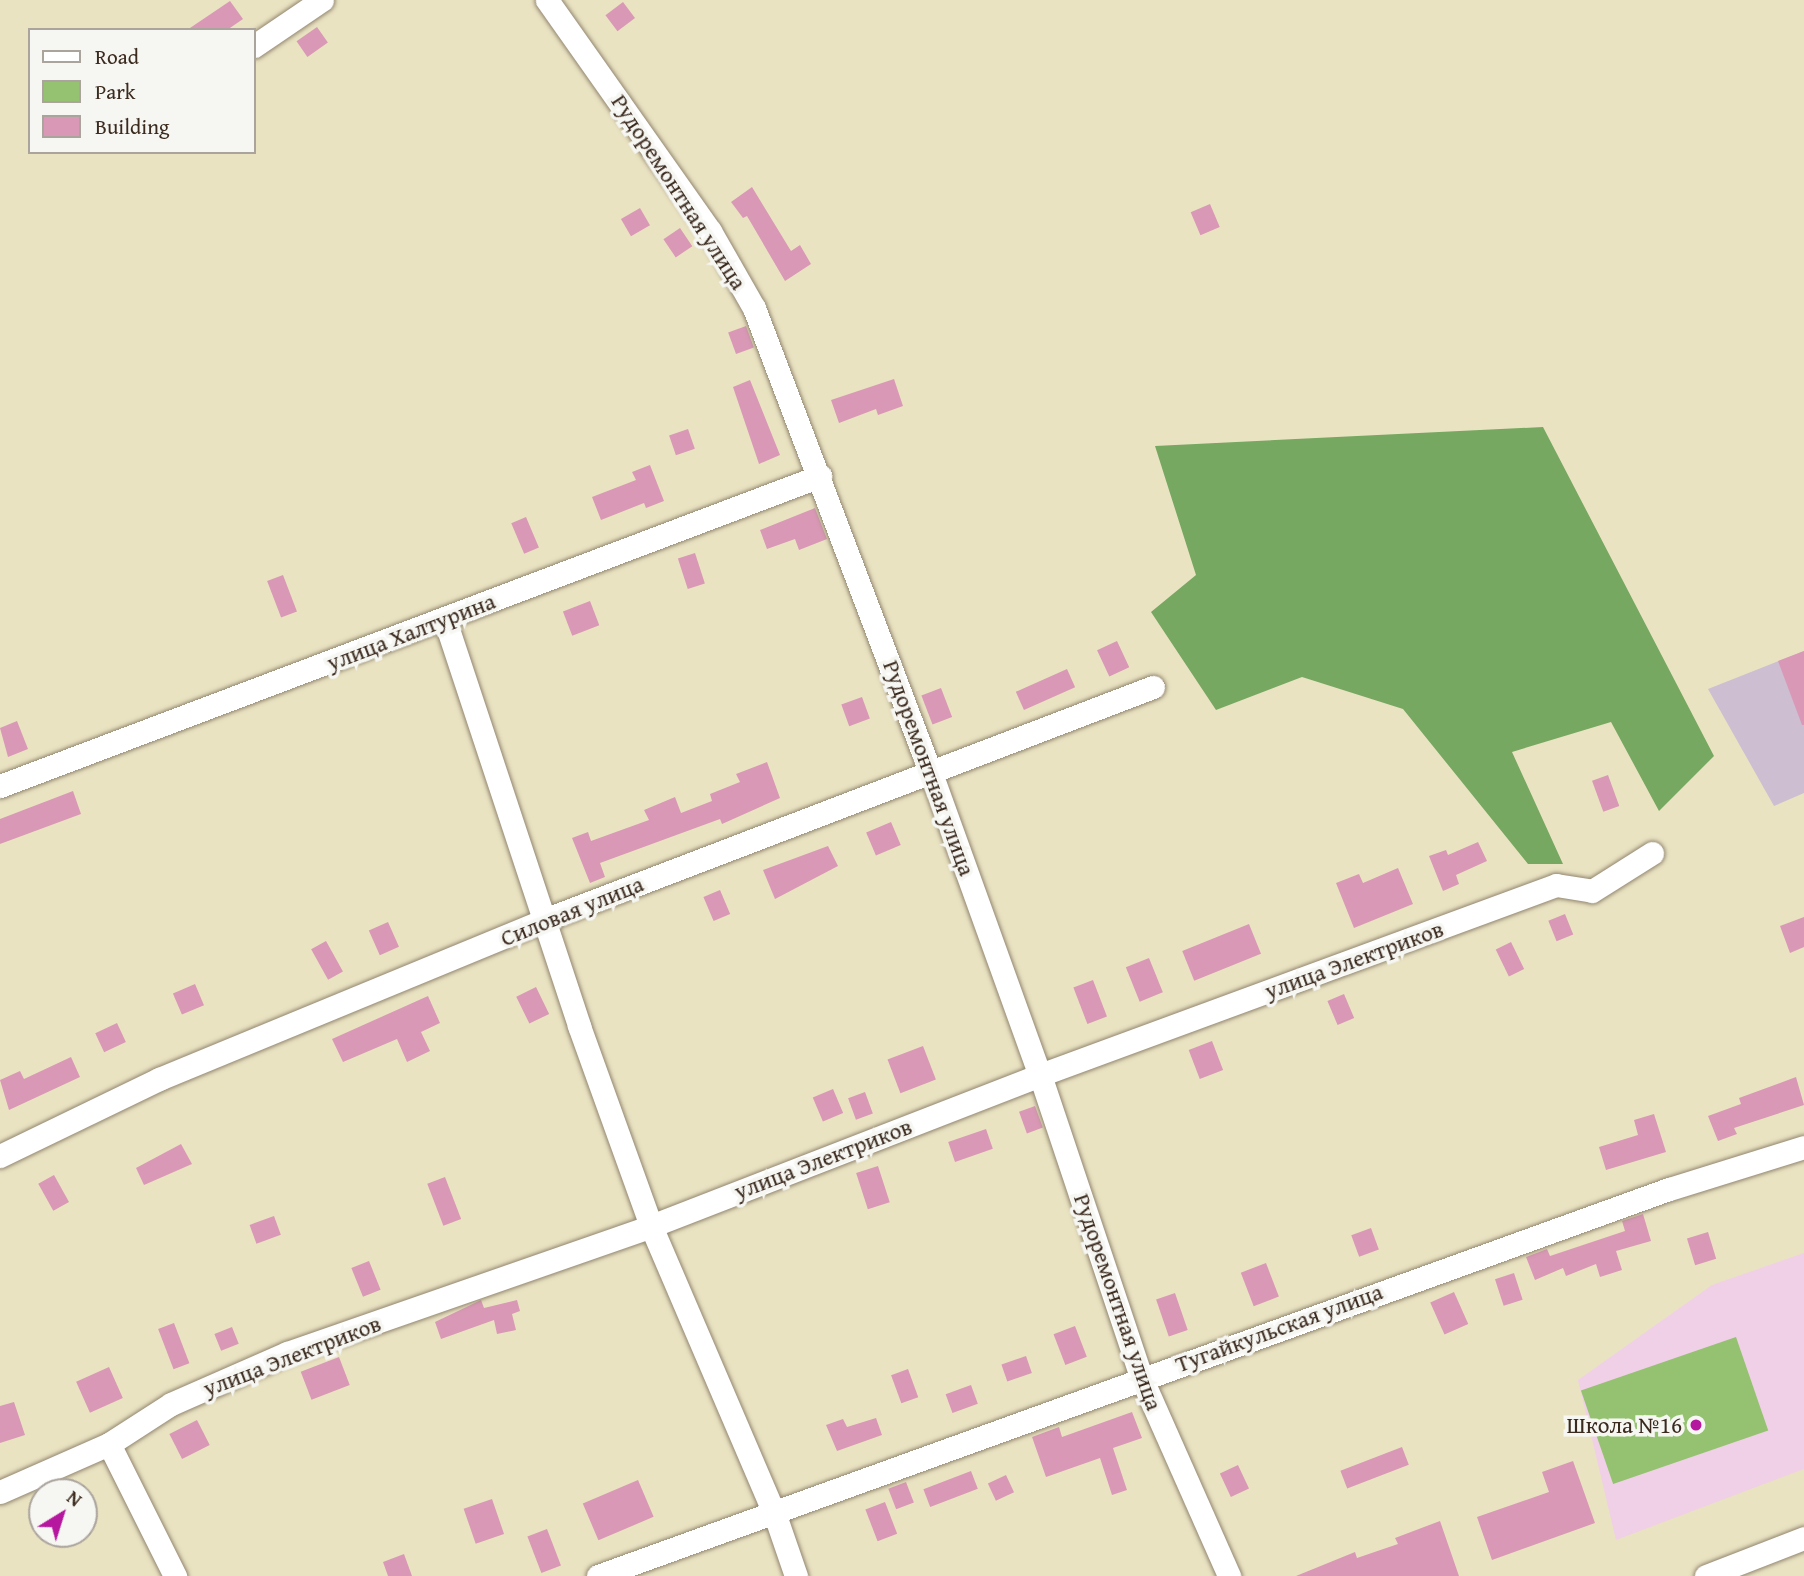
<!DOCTYPE html>
<meta charset="utf-8">
<style>
body{margin:0}
#map{position:relative;width:1804px;height:1576px;overflow:hidden;background:#eae3c2;font-family:"Gentium Book Plus",serif}
div>[style]{position:absolute}
.built>*{inset:0;background:#efd0e6}
.industrial>*{inset:0;background:#cdbed2}
.green>*{inset:0;background:#94c270;transform-origin:0 0}
.forest>*{inset:0;background:#77a862}
.building>*{inset:0;background:#d998b6;transform-origin:0 0}
.roads{filter:drop-shadow(0 0 2px #928670) drop-shadow(0 0 2px #928670)}
.minor>*{height:23px;margin:-11.5px;padding:0 11.5px;transform-origin:11.5px;border-radius:11.5px;background:#fff}
.dots>*{width:19px;height:19px;translate:-50% -50%;box-sizing:border-box;border:4px solid #f6f6f2;border-radius:50%}
span{translate:-50% -50%;white-space:nowrap;text-align:center;line-height:1.15;-webkit-text-stroke:7px #f6f6f2;paint-order:stroke}
.street-label{font-size:23px;color:#3b2a1e}
.poi-label{font-size:23px;color:#3b2a1e}
.right{translate:-100% -50%;text-align:right}
.legend{position:absolute;left:28px;top:28px;width:228px;height:126px;box-sizing:border-box;background:#f6f6f2;border:2px solid #aba49d;margin:0;padding:9px 12px;list-style:none;font-size:21px;color:#3b2a1e}
.legend li{display:flex;align-items:center;gap:14px;height:35px}
.legend b{width:35px;border:2px solid #aba49d}
.north{position:absolute;left:28px;top:1478px;width:70px;height:70px;box-sizing:border-box;background:#f6f6f2;border:2px solid #aba49d;border-radius:50%;rotate:38deg;font-size:19px;font-weight:700;line-height:28px;text-align:center;color:#3b2a1e}
.north::after{content:'';display:block;margin:auto;width:24px;height:32px;background:#b5179e;clip-path:polygon(50% 0,100% 100%,50% 72%,0 100%)}
</style>
<div id="map">
<div class="built">
<div style="clip-path:polygon(1804px 1253px,1804px 1469px,1616px 1540px,1578px 1380px,1712px 1285px)"></div>
</div>
<div class="industrial">
<div style="clip-path:polygon(1804px 651px,1804px 793px,1774px 806px,1708px 689px)"></div>
</div>
<div class="green">
<div style="left:1736px;top:1337px;width:99px;height:164px;rotate:71deg"></div>
</div>
<div class="forest">
<div style="clip-path:polygon(1543px 427px,1714px 756px,1659px 811px,1611px 722px,1512px 752px,1563px 864px,1528px 864px,1403px 709px,1302px 677px,1216px 710px,1151px 612px,1196px 575px,1155px 446px)"></div>
</div>
<div class="building">
<div style="clip-path:polygon(230px 1px,243px 19px,227px 30px,187px 30px)"></div>
<div style="left:623px;top:2px;width:20px;height:22px;rotate:53deg"></div>
<div style="left:317px;top:27px;width:19px;height:25px;rotate:55deg"></div>
<div style="clip-path:polygon(752px 187px,791px 251px,800px 245px,811px 264px,785px 281px,747px 216px,743px 218px,731px 202px)"></div>
<div style="left:1210px;top:204px;width:25px;height:21px;rotate:67deg"></div>
<div style="left:640px;top:208px;width:20px;height:22px;rotate:60deg"></div>
<div style="left:680px;top:228px;width:22px;height:20px;rotate:56deg"></div>
<div style="left:746px;top:326px;width:23px;height:19px;rotate:70deg"></div>
<div style="clip-path:polygon(894px 379px,903px 406px,878px 415px,876px 409px,839px 423px,831px 400px)"></div>
<div style="clip-path:polygon(750px 380px,780px 455px,759px 464px,733px 387px)"></div>
<div style="left:688px;top:429px;width:21px;height:20px;rotate:71deg"></div>
<div style="clip-path:polygon(650px 465px,664px 501px,646px 508px,644px 503px,601px 520px,592px 497px,636px 480px,632px 472px)"></div>
<div style="clip-path:polygon(815px 508px,827px 539px,799px 550px,795px 539px,767px 549px,760px 530px)"></div>
<div style="left:526px;top:517px;width:33px;height:16px;rotate:67deg"></div>
<div style="left:695px;top:553px;width:32px;height:18px;rotate:72deg"></div>
<div style="left:283px;top:575px;width:39px;height:17px;rotate:69deg"></div>
<div style="left:590px;top:601px;width:26px;height:29px;rotate:69deg"></div>
<div style="left:1117px;top:641px;width:29px;height:22px;rotate:65deg"></div>
<div style="clip-path:polygon(1804px 651px,1804px 725px,1802px 725px,1778px 661px)"></div>
<div style="left:1067px;top:669px;width:20px;height:56px;rotate:66deg"></div>
<div style="left:941px;top:688px;width:31px;height:21px;rotate:69deg"></div>
<div style="left:862px;top:697px;width:23px;height:22px;rotate:70deg"></div>
<div style="clip-path:polygon(17px 721px,28px 749px,8px 757px,0 728px)"></div>
<div style="clip-path:polygon(767px 762px,780px 798px,722px 824px,720px 819px,600px 863px,605px 877px,590px 883px,572px 838px,588px 832px,591px 841px,649px 820px,644px 810px,675px 797px,681px 813px,712px 801px,710px 794px,740px 782px,736px 774px)"></div>
<div style="left:1608px;top:775px;width:33px;height:17px;rotate:70deg"></div>
<div style="clip-path:polygon(73px 791px,81px 814px,0 844px,0 819px)"></div>
<div style="left:891px;top:822px;width:25px;height:27px;rotate:67deg"></div>
<div style="clip-path:polygon(1478px 842px,1487px 861px,1456px 875px,1459px 884px,1443px 891px,1429px 856px,1446px 850px,1448px 855px)"></div>
<div style="clip-path:polygon(828px 846px,838px 866px,775px 899px,763px 870px)"></div>
<div style="clip-path:polygon(1398px 868px,1413px 904px,1354px 928px,1336px 883px,1359px 874px,1363px 883px)"></div>
<div style="left:720px;top:890px;width:26px;height:18px;rotate:67deg"></div>
<div style="left:1565px;top:914px;width:22px;height:18px;rotate:68deg"></div>
<div style="clip-path:polygon(1804px 917px,1804px 947px,1790px 953px,1780px 926px)"></div>
<div style="left:388px;top:922px;width:27px;height:21px;rotate:66deg"></div>
<div style="left:1249px;top:924px;width:32px;height:72px;rotate:68deg"></div>
<div style="left:326px;top:941px;width:35px;height:17px;rotate:61deg"></div>
<div style="left:1511px;top:942px;width:30px;height:17px;rotate:64deg"></div>
<div style="left:1149px;top:958px;width:37px;height:25px;rotate:68deg"></div>
<div style="left:1093px;top:980px;width:39px;height:21px;rotate:69deg"></div>
<div style="left:195px;top:984px;width:23px;height:24px;rotate:67deg"></div>
<div style="left:536px;top:987px;width:30px;height:22px;rotate:64deg"></div>
<div style="left:1344px;top:994px;width:26px;height:18px;rotate:67deg"></div>
<div style="clip-path:polygon(428px 996px,440px 1023px,421px 1032px,430px 1051px,407px 1062px,397px 1039px,343px 1062px,332px 1039px)"></div>
<div style="left:117px;top:1023px;width:21px;height:24px;rotate:65deg"></div>
<div style="left:1212px;top:1041px;width:31px;height:25px;rotate:69deg"></div>
<div style="left:923px;top:1046px;width:36px;height:38px;rotate:69deg"></div>
<div style="clip-path:polygon(71px 1057px,80px 1077px,9px 1110px,0 1080px,20px 1071px,24px 1079px)"></div>
<div style="clip-path:polygon(1796px 1077px,1804px 1105px,1734px 1128px,1737px 1134px,1718px 1141px,1708px 1116px,1741px 1104px,1739px 1098px)"></div>
<div style="left:833px;top:1089px;width:26px;height:22px;rotate:67deg"></div>
<div style="left:865px;top:1092px;width:23px;height:18px;rotate:70deg"></div>
<div style="left:1035px;top:1106px;width:23px;height:17px;rotate:70deg"></div>
<div style="clip-path:polygon(1654px 1114px,1666px 1152px,1606px 1170px,1599px 1147px,1638px 1135px,1634px 1120px)"></div>
<div style="left:986px;top:1129px;width:21px;height:40px;rotate:71deg"></div>
<div style="clip-path:polygon(181px 1144px,192px 1164px,144px 1185px,136px 1168px)"></div>
<div style="left:878px;top:1166px;width:38px;height:23px;rotate:72deg"></div>
<div style="left:54px;top:1175px;width:31px;height:18px;rotate:61deg"></div>
<div style="left:445px;top:1177px;width:45px;height:19px;rotate:69deg"></div>
<div style="clip-path:polygon(1643px 1214px,1651px 1241px,1616px 1251px,1622px 1270px,1600px 1277px,1596px 1264px,1566px 1276px,1563px 1268px,1535px 1280px,1526px 1257px,1547px 1249px,1550px 1256px,1625px 1231px,1622px 1221px)"></div>
<div style="left:274px;top:1216px;width:20px;height:26px;rotate:70deg"></div>
<div style="left:1371px;top:1228px;width:23px;height:21px;rotate:70deg"></div>
<div style="left:1708px;top:1232px;width:28px;height:22px;rotate:73deg"></div>
<div style="left:369px;top:1261px;width:31px;height:19px;rotate:68deg"></div>
<div style="left:1266px;top:1263px;width:36px;height:27px;rotate:69deg"></div>
<div style="left:1514px;top:1273px;width:28px;height:20px;rotate:72deg"></div>
<div style="left:1454px;top:1292px;width:35px;height:26px;rotate:66deg"></div>
<div style="left:1175px;top:1293px;width:39px;height:20px;rotate:71deg"></div>
<div style="clip-path:polygon(481px 1300px,484px 1308px,517px 1300px,520px 1311px,512px 1314px,516px 1330px,497px 1334px,494px 1320px,441px 1339px,435px 1322px)"></div>
<div style="left:174px;top:1323px;width:43px;height:17px;rotate:69deg"></div>
<div style="left:1075px;top:1326px;width:33px;height:23px;rotate:69deg"></div>
<div style="left:232px;top:1327px;width:18px;height:19px;rotate:68deg"></div>
<div style="left:1026px;top:1356px;width:18px;height:26px;rotate:71deg"></div>
<div style="left:339px;top:1357px;width:30px;height:41px;rotate:69deg"></div>
<div style="left:109px;top:1367px;width:34px;height:36px;rotate:66deg"></div>
<div style="left:908px;top:1369px;width:30px;height:18px;rotate:70deg"></div>
<div style="left:971px;top:1385px;width:20px;height:27px;rotate:70deg"></div>
<div style="clip-path:polygon(14px 1402px,25px 1435px,0 1443px,0 1406px)"></div>
<div style="clip-path:polygon(1132px 1412px,1142px 1438px,1113px 1448px,1127px 1490px,1112px 1495px,1100px 1458px,1046px 1477px,1032px 1437px,1059px 1427px,1062px 1437px)"></div>
<div style="clip-path:polygon(876px 1418px,882px 1435px,837px 1451px,826px 1425px,843px 1419px,847px 1427px)"></div>
<div style="left:197px;top:1420px;width:28px;height:31px;rotate:63deg"></div>
<div style="left:1402px;top:1447px;width:19px;height:66px;rotate:69deg"></div>
<div style="clip-path:polygon(1573px 1461px,1595px 1523px,1492px 1560px,1477px 1517px,1549px 1492px,1542px 1472px)"></div>
<div style="left:1238px;top:1465px;width:26px;height:20px;rotate:65deg"></div>
<div style="left:971px;top:1471px;width:19px;height:51px;rotate:69deg"></div>
<div style="left:1006px;top:1475px;width:19px;height:20px;rotate:65deg"></div>
<div style="left:638px;top:1480px;width:40px;height:60px;rotate:67deg"></div>
<div style="left:906px;top:1482px;width:22px;height:19px;rotate:69deg"></div>
<div style="left:492px;top:1499px;width:37px;height:30px;rotate:71deg"></div>
<div style="left:885px;top:1502px;width:34px;height:21px;rotate:69deg"></div>
<div style="clip-path:polygon(1440px 1521px,1459px 1576px,1296px 1576px,1355px 1552px,1357px 1558px,1398px 1544px,1395px 1538px)"></div>
<div style="left:547px;top:1529px;width:39px;height:21px;rotate:69deg"></div>
<div style="clip-path:polygon(404px 1554px,412px 1576px,388px 1576px,383px 1562px)"></div>
</div>
<div class="roads">
<div class="minor">
<div style="left:547px;top:0;width:283px;rotate:54.8deg"></div>
<div style="left:710px;top:231px;width:89px;rotate:60.3deg"></div>
<div style="left:754px;top:308px;width:498px;rotate:69.2deg"></div>
<div style="left:931px;top:773px;width:321px;rotate:70.2deg"></div>
<div style="left:1040px;top:1075px;width:318px;rotate:71.5deg"></div>
<div style="left:1141px;top:1377px;width:218px;rotate:66.1deg"></div>
<div style="left:254px;top:46px;width:82px;rotate:-34.1deg"></div>
<div style="left:445px;top:620px;width:428px;rotate:71.7deg"></div>
<div style="left:579px;top:1026px;width:213px;rotate:70.2deg"></div>
<div style="left:651px;top:1226px;width:314px;rotate:66.8deg"></div>
<div style="left:775px;top:1515px;width:65px;rotate:71deg"></div>
<div style="left:0;top:786px;width:877px;rotate:-20.71deg"></div>
<div style="left:0;top:1156px;width:177px;rotate:-25.8deg"></div>
<div style="left:159px;top:1079px;width:417px;rotate:-22.4deg"></div>
<div style="left:544px;top:920px;width:652px;rotate:-20.94deg"></div>
<div style="left:109px;top:1444px;width:148px;rotate:63.4deg"></div>
<div style="left:0;top:1492px;width:119px;rotate:-23.8deg"></div>
<div style="left:109px;top:1444px;width:74px;rotate:-32.8deg"></div>
<div style="left:171px;top:1404px;width:127px;rotate:-23.7deg"></div>
<div style="left:287px;top:1353px;width:386px;rotate:-19.2deg"></div>
<div style="left:651px;top:1226px;width:417px;rotate:-21.2deg"></div>
<div style="left:1040px;top:1075px;width:550px;rotate:-20.21deg"></div>
<div style="left:1556px;top:885px;width:36px;rotate:9deg"></div>
<div style="left:1592px;top:891px;width:71px;rotate:-32.3deg"></div>
<div style="left:598px;top:1576px;width:1139px;rotate:-19.87deg"></div>
<div style="left:1669px;top:1189px;width:141px;rotate:-17.3deg"></div>
<div style="left:1706px;top:1576px;width:105px;rotate:-21.2deg"></div>
</div>
</div>
<div class="dots">
<div style="left:1696px;top:1425px;background:#b5179e"></div>
</div>
<div class="street-label">
<span style="left:679px;top:192px;rotate:57deg">Рудоремонтная улица</span>
<span style="left:411px;top:632px;rotate:-21deg">улица Халтурина</span>
<span style="left:929px;top:768px;rotate:70deg">Рудоремонтная улица</span>
<span style="left:572px;top:911px;rotate:-22deg">Силовая улица</span>
<span style="left:1354px;top:960px;rotate:-20deg">улица Электриков</span>
<span style="left:823px;top:1159px;rotate:-21deg">улица Электриков</span>
<span style="left:1118px;top:1302px;rotate:71deg">Рудоремонтная улица</span>
<span style="left:1279px;top:1328px;rotate:-20deg">Тугайкульская улица</span>
<span style="left:292px;top:1356px;rotate:-21deg">улица Электриков</span>
</div>
<div class="poi-label">
<span class="right" style="left:1682px;top:1425px">Школа №16</span>
</div>
<ul class="legend">
<li><b style="height:9px;background:#fff"></b>Road</li>
<li><b style="height:19px;background:#94c270"></b>Park</li>
<li><b style="height:19px;background:#d998b6"></b>Building</li>
</ul>
<div class="north">N</div>
</div>
